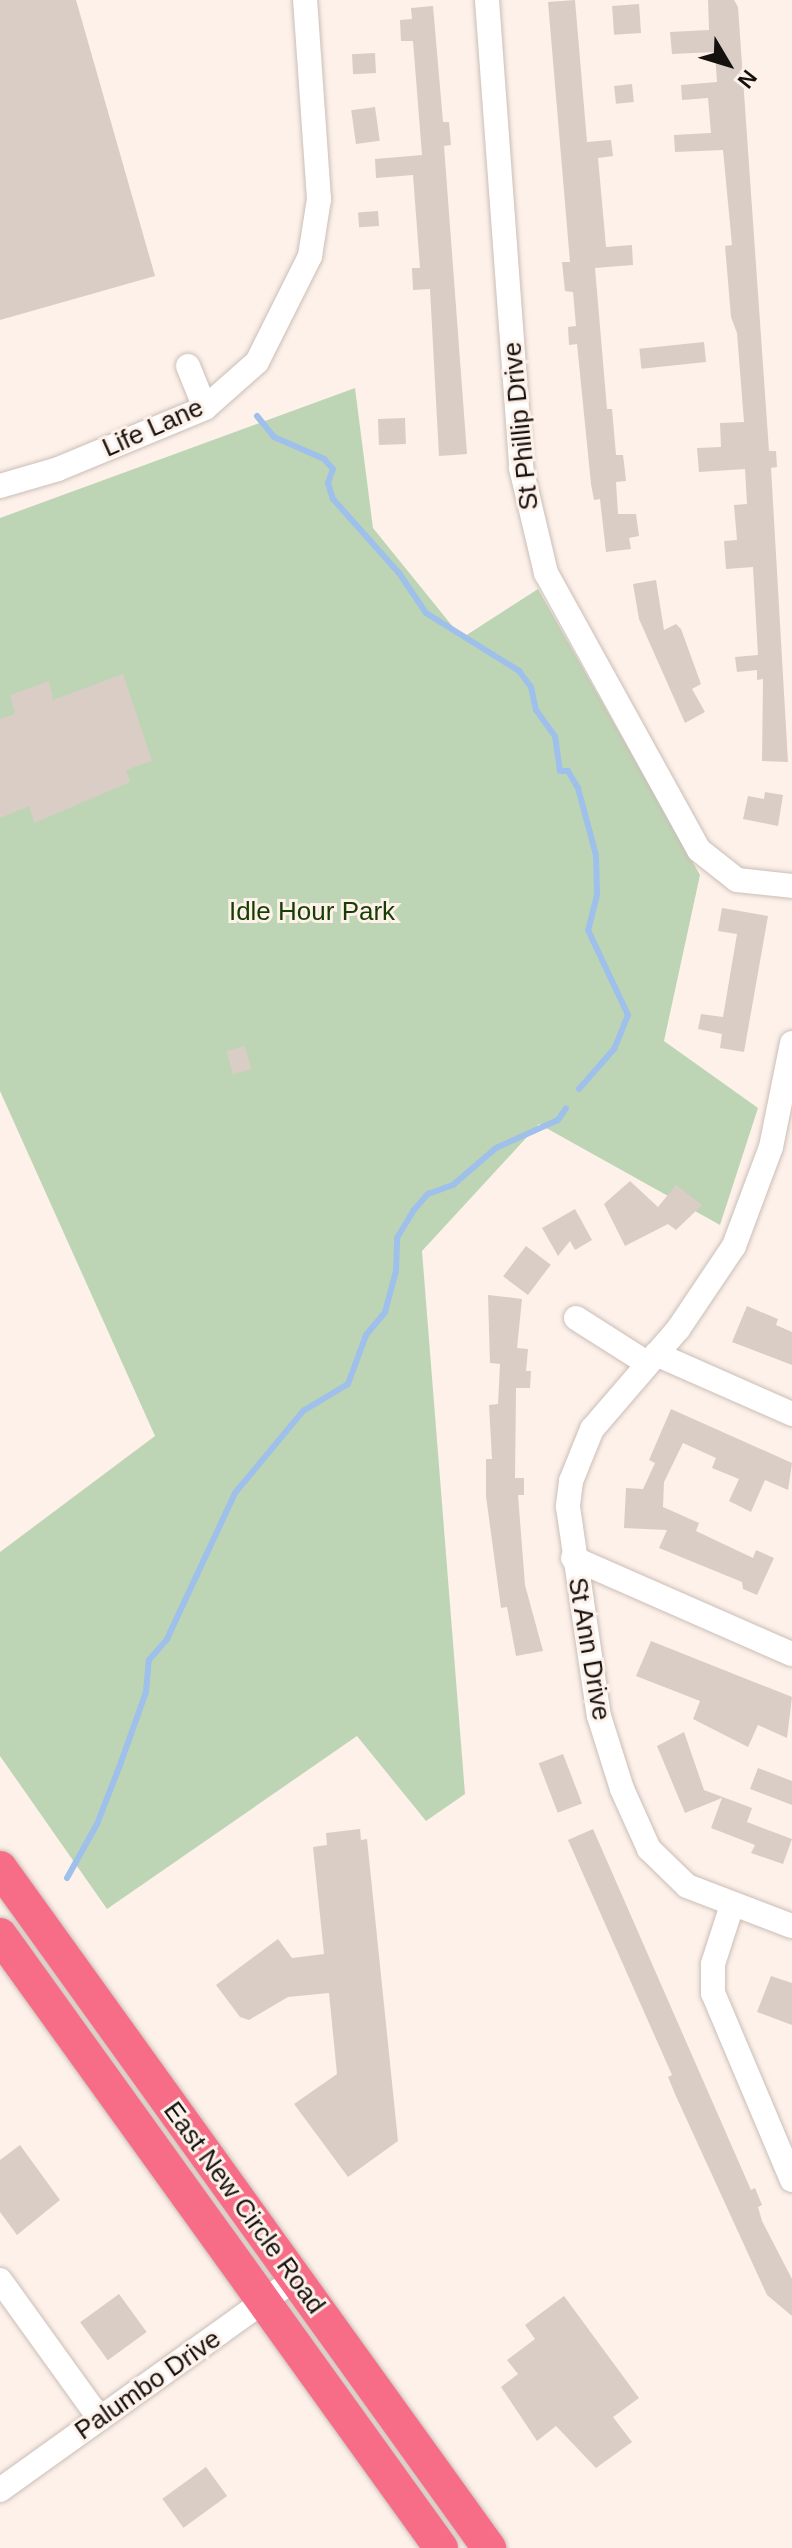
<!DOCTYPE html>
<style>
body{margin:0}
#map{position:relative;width:792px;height:2548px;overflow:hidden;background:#fdf1ea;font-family:Arial,sans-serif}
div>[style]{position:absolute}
.green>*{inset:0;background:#bed5b5}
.stream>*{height:6px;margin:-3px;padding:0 3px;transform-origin:3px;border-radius:3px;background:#9ec0eb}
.building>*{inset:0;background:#d9cdc6;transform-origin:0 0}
.roads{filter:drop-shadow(0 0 2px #cabeb7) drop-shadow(0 0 2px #cabeb7)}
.minor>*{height:24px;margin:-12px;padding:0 12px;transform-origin:12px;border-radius:12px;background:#fff}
.highway>*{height:34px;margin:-17px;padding:0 17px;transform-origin:17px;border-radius:17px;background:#f76d87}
span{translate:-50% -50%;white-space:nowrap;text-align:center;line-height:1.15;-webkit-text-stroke:6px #fdf1ea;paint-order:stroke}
.street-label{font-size:26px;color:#15110e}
.park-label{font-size:26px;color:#153e00}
.north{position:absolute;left:688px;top:24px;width:80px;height:80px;-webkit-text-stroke:6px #fdf1ea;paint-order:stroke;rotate:128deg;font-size:22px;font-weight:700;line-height:32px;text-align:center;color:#15110e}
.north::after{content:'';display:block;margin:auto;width:28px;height:36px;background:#15110e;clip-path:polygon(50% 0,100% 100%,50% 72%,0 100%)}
</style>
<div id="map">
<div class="green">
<div style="clip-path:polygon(355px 388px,373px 528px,462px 638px,538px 589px,700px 875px,664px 1041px,758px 1108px,720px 1225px,539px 1124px,422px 1251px,465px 1794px,426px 1821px,357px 1736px,107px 1909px,0 1756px,0 1552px,155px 1436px,0 1091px,0 518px)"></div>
</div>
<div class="stream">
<div style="left:257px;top:416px;width:27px;rotate:51deg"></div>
<div style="left:274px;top:437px;width:55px;rotate:23.7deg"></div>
<div style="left:324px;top:459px;width:13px;rotate:48deg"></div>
<div style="left:333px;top:469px;width:15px;rotate:110deg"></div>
<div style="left:328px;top:483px;width:17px;rotate:73deg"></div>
<div style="left:333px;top:499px;width:99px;rotate:48.3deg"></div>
<div style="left:399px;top:573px;width:48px;rotate:56deg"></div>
<div style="left:426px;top:613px;width:110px;rotate:31.9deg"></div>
<div style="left:519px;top:671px;width:20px;rotate:53deg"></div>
<div style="left:531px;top:687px;width:24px;rotate:78deg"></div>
<div style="left:536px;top:710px;width:32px;rotate:54deg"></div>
<div style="left:555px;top:736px;width:35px;rotate:82deg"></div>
<div style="left:560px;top:771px;width:8px"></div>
<div style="left:568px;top:771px;width:20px;rotate:60deg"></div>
<div style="left:578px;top:788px;width:69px;rotate:75deg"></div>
<div style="left:596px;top:855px;width:40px;rotate:88.6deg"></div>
<div style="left:597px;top:895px;width:36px;rotate:104deg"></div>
<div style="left:588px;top:930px;width:94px;rotate:64.8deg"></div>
<div style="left:628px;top:1015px;width:37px;rotate:112deg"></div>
<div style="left:614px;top:1049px;width:53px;rotate:131.2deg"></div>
<div style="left:67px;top:1878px;width:62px;rotate:-60.9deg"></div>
<div style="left:97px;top:1824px;width:63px;rotate:-68.7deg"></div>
<div style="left:120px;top:1765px;width:77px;rotate:-70.4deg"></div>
<div style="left:146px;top:1692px;width:32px;rotate:-85deg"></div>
<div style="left:149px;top:1660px;width:28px;rotate:-49deg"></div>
<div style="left:167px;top:1639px;width:161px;rotate:-65deg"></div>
<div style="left:235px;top:1493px;width:107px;rotate:-50.3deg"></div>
<div style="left:303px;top:1411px;width:52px;rotate:-31deg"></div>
<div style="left:348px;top:1384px;width:52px;rotate:-69.8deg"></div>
<div style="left:366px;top:1335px;width:30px;rotate:-50deg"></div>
<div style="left:385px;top:1312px;width:42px;rotate:-75deg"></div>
<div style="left:396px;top:1271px;width:33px;rotate:-88deg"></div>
<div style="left:397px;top:1238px;width:31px;rotate:-59deg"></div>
<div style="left:413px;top:1211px;width:23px;rotate:-49deg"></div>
<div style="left:428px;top:1194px;width:27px;rotate:-20deg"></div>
<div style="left:453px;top:1185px;width:57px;rotate:-40.7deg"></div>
<div style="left:496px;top:1148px;width:68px;rotate:-24.3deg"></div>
<div style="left:558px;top:1120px;width:14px;rotate:-56deg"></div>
</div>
<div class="building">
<div style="clip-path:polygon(0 0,76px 0,155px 276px,0 320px)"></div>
<div style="clip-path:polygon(575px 0,587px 142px,611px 140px,613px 156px,598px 158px,606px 247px,632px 245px,633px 265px,595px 268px,607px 409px,612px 409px,616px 455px,623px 455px,624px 463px,626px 481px,616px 482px,618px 514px,636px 514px,639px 536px,629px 538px,631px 549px,606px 552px,600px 499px,594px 500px,591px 484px,577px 344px,569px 345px,568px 327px,576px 326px,573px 292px,565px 291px,562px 262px,570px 262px,548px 2px)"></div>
<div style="clip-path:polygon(708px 0,734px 0,738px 7px,769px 451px,776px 451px,777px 467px,771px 468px,788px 762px,762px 761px,763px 679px,757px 680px,757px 670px,737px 672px,735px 657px,758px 655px,753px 567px,726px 569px,724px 541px,737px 540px,734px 505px,747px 504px,745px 469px,699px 472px,697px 448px,721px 447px,720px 423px,744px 422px,737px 333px,731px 317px,725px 246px,732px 245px,723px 150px,675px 152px,674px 135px,711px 133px,708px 98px,682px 100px,681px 85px,717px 82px,715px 52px,672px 54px,670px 32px,709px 30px)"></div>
<div style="left:639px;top:4px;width:29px;height:27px;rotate:86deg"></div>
<div style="clip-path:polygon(433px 6px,443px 122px,449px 122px,451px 145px,444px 146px,467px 454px,439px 456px,430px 289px,413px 290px,412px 268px,420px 268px,413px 175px,376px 178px,375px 159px,422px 155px,413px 41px,401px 41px,400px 20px,412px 19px,411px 8px)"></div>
<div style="left:375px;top:53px;width:20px;height:23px;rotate:87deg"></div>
<div style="left:632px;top:84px;width:18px;height:18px;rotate:84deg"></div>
<div style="left:375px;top:107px;width:34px;height:24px;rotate:82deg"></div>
<div style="left:378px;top:211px;width:15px;height:20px;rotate:86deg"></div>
<div style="left:704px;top:342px;width:20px;height:65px;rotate:84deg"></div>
<div style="left:405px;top:418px;width:26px;height:27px;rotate:88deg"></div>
<div style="clip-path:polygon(656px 580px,664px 630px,676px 624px,681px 629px,701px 684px,692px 689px,705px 712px,685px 723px,639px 619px,633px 584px)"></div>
<div style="clip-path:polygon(123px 674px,152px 761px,126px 770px,130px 782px,34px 823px,29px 806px,0 818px,0 719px,15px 714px,10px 695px,49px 681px,53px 700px)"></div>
<div style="clip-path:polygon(765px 792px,783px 795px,778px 826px,743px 819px,748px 796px,764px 799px)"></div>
<div style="clip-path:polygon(722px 908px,768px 916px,744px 1052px,720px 1048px,722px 1034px,698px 1029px,701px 1014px,723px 1017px,737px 934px,718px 931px)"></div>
<div style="left:245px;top:1046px;width:24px;height:19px;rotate:75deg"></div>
<div style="clip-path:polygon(630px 1181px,658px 1207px,676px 1185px,702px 1205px,676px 1230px,668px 1224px,625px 1246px,604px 1204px)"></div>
<div style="clip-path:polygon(575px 1209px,592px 1240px,575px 1250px,570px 1241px,558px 1256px,542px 1228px)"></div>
<div style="left:526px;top:1246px;width:31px;height:38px;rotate:37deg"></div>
<div style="clip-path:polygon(488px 1295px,522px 1299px,517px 1348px,528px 1349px,526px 1371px,531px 1371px,530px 1388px,516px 1388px,515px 1478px,524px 1478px,524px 1495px,518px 1495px,525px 1585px,543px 1651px,516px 1656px,507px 1607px,501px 1608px,486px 1496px,486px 1459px,492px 1459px,489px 1405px,498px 1404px,500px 1364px,490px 1363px)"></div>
<div style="clip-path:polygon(747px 1306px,778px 1319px,776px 1325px,792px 1332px,792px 1365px,732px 1342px)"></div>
<div style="clip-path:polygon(671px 1409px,792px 1463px,788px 1490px,765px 1480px,751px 1512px,729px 1501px,739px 1479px,712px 1468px,716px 1458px,683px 1443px,664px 1482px,663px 1507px,699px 1523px,696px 1531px,753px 1558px,756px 1550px,774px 1558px,757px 1595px,743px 1589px,742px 1582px,659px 1548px,667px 1530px,624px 1528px,626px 1488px,643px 1489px,655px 1463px,649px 1460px)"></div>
<div style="clip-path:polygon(651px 1641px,792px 1697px,787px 1738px,758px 1725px,748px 1747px,693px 1719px,700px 1701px,636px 1676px)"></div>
<div style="clip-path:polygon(684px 1732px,704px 1790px,752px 1808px,747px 1822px,792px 1839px,783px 1864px,751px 1853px,755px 1845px,711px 1828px,722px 1798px,685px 1813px,657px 1746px)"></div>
<div style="left:563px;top:1754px;width:53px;height:26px;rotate:69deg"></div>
<div style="clip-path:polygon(758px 1768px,792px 1781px,792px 1805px,750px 1789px)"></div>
<div style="clip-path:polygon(360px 1829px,361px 1840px,367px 1839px,398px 2141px,348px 2177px,294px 2104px,337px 2074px,329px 1993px,288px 1997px,249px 2020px,240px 2017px,216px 1985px,278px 1939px,292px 1958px,324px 1954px,313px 1847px,327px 1845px,326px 1833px)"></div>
<div style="clip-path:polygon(593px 1829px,751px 2190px,755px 2188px,762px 2205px,758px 2207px,762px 2221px,792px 2279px,792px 2316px,767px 2295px,675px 2094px,668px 2077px,672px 2075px,568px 1840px)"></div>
<div style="clip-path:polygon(771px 1976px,792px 1983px,792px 2025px,757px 2012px)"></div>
<div style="clip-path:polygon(20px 2145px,60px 2200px,17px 2235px,0 2212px,0 2160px)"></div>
<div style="left:119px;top:2294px;width:47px;height:48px;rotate:54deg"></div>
<div style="clip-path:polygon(564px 2296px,639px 2398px,613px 2417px,632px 2442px,596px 2468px,556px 2426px,537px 2441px,501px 2387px,518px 2374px,507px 2360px,535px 2339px,525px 2325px)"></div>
<div style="left:206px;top:2467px;width:36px;height:54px;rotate:54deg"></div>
</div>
<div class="roads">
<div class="minor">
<div style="left:487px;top:0;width:469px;rotate:85.8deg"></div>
<div style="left:521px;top:468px;width:108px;rotate:76.6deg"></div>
<div style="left:546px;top:573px;width:316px;rotate:61.1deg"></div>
<div style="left:699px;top:850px;width:48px;rotate:38.3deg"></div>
<div style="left:737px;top:880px;width:55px;rotate:6.2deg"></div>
<div style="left:188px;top:366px;width:45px;rotate:68deg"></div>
<div style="left:0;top:486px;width:60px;rotate:-16.3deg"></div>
<div style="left:58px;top:469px;width:159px;rotate:-22.5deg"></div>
<div style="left:205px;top:408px;width:69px;rotate:-41.5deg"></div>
<div style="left:257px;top:362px;width:119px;rotate:-63.4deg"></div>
<div style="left:310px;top:256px;width:58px;rotate:-81deg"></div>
<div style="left:319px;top:199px;width:199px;rotate:-94deg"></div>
<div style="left:792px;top:1043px;width:106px;rotate:101.4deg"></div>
<div style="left:771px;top:1147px;width:106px;rotate:110.5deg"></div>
<div style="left:734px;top:1246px;width:99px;rotate:123.9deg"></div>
<div style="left:679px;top:1328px;width:133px;rotate:130.7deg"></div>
<div style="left:592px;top:1429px;width:56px;rotate:112deg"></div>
<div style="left:571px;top:1481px;width:26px;rotate:97deg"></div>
<div style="left:568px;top:1507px;width:211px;rotate:81.6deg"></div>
<div style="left:599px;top:1716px;width:77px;rotate:72.5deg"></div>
<div style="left:622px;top:1789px;width:66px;rotate:65.8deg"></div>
<div style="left:649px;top:1849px;width:53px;rotate:44.2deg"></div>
<div style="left:687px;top:1886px;width:112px;rotate:20.9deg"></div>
<div style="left:576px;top:1318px;width:84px;rotate:32.4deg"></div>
<div style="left:656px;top:1354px;width:149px;rotate:23.8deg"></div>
<div style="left:573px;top:1558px;width:239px;rotate:23.7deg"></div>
<div style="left:732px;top:1905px;width:62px;rotate:107.9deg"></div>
<div style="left:713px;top:1964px;width:29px;rotate:90deg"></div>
<div style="left:713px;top:1993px;width:203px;rotate:67.1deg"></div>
<div style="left:0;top:2280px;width:171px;rotate:54.3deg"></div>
<div style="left:0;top:2490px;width:363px;rotate:-35.6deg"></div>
</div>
<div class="highway">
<div style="left:0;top:1868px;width:838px;rotate:54.28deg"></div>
<div style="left:0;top:1935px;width:755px;rotate:54.27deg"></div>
</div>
</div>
<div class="street-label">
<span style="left:521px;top:426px;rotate:-96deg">St Phillip Drive</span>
<span style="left:153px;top:428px;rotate:-24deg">Life Lane</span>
<span style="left:589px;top:1649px;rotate:80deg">St Ann Drive</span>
<span style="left:244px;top:2208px;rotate:54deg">East New Circle Road</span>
<span style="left:148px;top:2385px;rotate:-35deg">Palumbo Drive</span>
</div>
<div class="park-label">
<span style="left:312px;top:912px">Idle Hour Park</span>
</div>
<div class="north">N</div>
</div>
